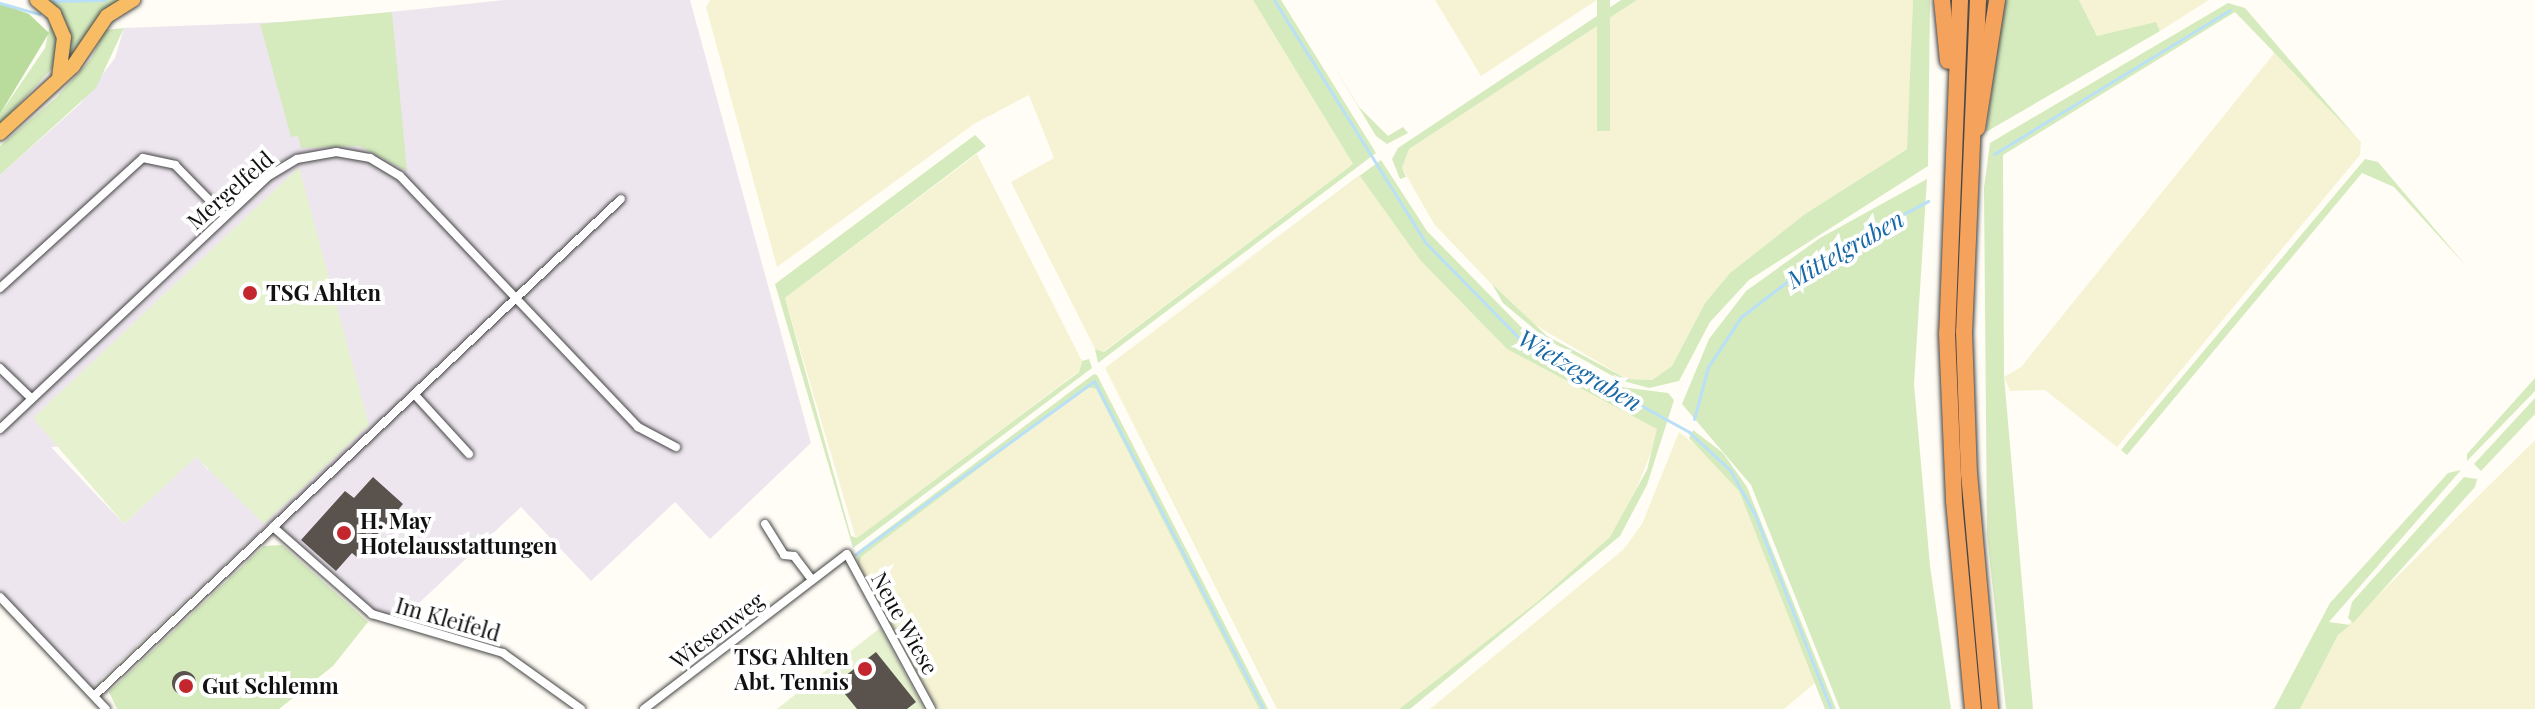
<!DOCTYPE html>
<style>
body{margin:0}
#map{position:relative;width:2535px;height:709px;overflow:hidden;background:#fffdf5;font-family:"Playfair Display",serif}
div>[style]{position:absolute}
.industrial>*{inset:0;background:#eee6ef}
.farmland>*{inset:0;background:#f6f3d4}
.green>*{inset:0;background:#d5ebbd;transform-origin:0 0}
.forest>*{inset:0;background:#b9dc9c}
.pitch>*{inset:0;background:#e6f2cf}
.stream>*{height:3px;margin:-1.5px;padding:0 1.5px;transform-origin:1.5px;border-radius:1.5px;background:#b9e0f7}
.building>*{inset:0;background:#5a524d}
.round{border-radius:50%}
.roads{filter:drop-shadow(0 0 2px #444) drop-shadow(0 0 2px #444)}
.minor>*{height:8px;margin:-4px;padding:0 4px;transform-origin:4px;border-radius:4px;background:#fff}
.trunk>*{height:14px;margin:-7px;padding:0 7px;transform-origin:7px;border-radius:7px;background:#f7bc64}
.motorway>*{height:16px;margin:-8px;padding:0 8px;transform-origin:8px;border-radius:8px;background:#f5a25d}
.dots>*{width:22px;height:22px;translate:-50% -50%;box-sizing:border-box;border:4px solid #fff;border-radius:50%}
span{translate:-50% -50%;white-space:nowrap;text-align:center;line-height:1.15;-webkit-text-stroke:8px #fff;paint-order:stroke}
.street-label{font-size:22px;color:#111}
.poi-label{font-size:22px;color:#111;font-weight:700}
.left{translate:0 -50%;text-align:left}
.right{translate:-100% -50%;text-align:right}
.water-label{font-size:24px;color:#1768a6;font-style:italic}
</style>
<div id="map">
<div class="industrial">
<div style="clip-path:polygon(evenodd,504px 0,690px 0,811px 443px,710px 539px,675px 502px,591px 581px,521px 507px,401px 620px,372px 609px,273px 520px,92px 687px,0 592px,0 175px,80px 104px,115px 58px,124px 28px,305px 21px,504px 0,369px 425px,207px 469px,196px 456px,124px 524px,51px 447px,369px 425px)"></div>
</div>
<div class="farmland">
<div style="clip-path:polygon(710px 0,1253px 0,1353px 164px,1103px 352px,1095px 349px,1011px 182px,1054px 158px,1029px 95px,974px 124px,777px 267px,706px 7px)"></div>
<div style="clip-path:polygon(1435px 0,1597px 0,1481px 76px)"></div>
<div style="clip-path:polygon(1637px 0,1913px 0,1908px 148px,1805px 214px,1730px 273px,1705px 303px,1672px 366px,1652px 380px,1627px 379px,1525px 319px,1434px 224px,1402px 168px,1409px 149px)"></div>
<div style="clip-path:polygon(2079px 0,2209px 0,2160px 31px,2156px 23px,2097px 36px)"></div>
<div style="clip-path:polygon(2276px 51px,2361px 142px,2360px 155px,2117px 447px,2045px 390px,2010px 391px,2004px 377px,2021px 367px)"></div>
<div style="clip-path:polygon(977px 154px,1082px 361px,1079px 371px,856px 539px,785px 298px)"></div>
<div style="clip-path:polygon(1360px 175px,1420px 260px,1507px 349px,1658px 429px,1656px 440px,1626px 515px,1610px 537px,1537px 602px,1399px 709px,1277px 709px,1105px 368px)"></div>
<div style="clip-path:polygon(1087px 387px,1096px 389px,1259px 709px,938px 709px,859px 567px,861px 557px)"></div>
<div style="clip-path:polygon(1679px 432px,1716px 461px,1739px 491px,1815px 683px,1784px 709px,1430px 709px,1624px 549px,1642px 524px)"></div>
<div style="clip-path:polygon(2535px 440px,2535px 709px,2300px 709px,2338px 635px)"></div>
</div>
<div class="green">
<div style="clip-path:polygon(46px 0,121px 0,65px 66px,70px 46px)"></div>
<div style="clip-path:polygon(1253px 0,1281px 0,1376px 153px,1098px 363px,1095px 349px,1104px 352px,1353px 164px)"></div>
<div style="left:1597px;top:0;width:13px;height:131px"></div>
<div style="clip-path:polygon(1621px 0,1637px 0,1409px 149px,1402px 168px,1406px 177px,1400px 179px,1392px 159px,1398px 148px)"></div>
<div style="clip-path:polygon(1913px 0,1930px 0,1928px 166px,1749px 280px,1710px 322px,1679px 381px,1649px 388px,1620px 380px,1546px 339px,1503px 303px,1492px 284px,1547px 336px,1627px 379px,1652px 380px,1672px 366px,1705px 303px,1730px 273px,1805px 214px,1907px 149px)"></div>
<div style="clip-path:polygon(2004px 0,2079px 0,2097px 36px,2156px 22px,2160px 31px,1986px 132px)"></div>
<div style="clip-path:polygon(2228px 3px,2245px 8px,2356px 137px,2235px 12px,2003px 155px,2004px 376px,2033px 709px,2006px 709px,1987px 535px,1984px 188px,1990px 143px)"></div>
<div style="clip-path:polygon(392px 12px,407px 171px,359px 146px,301px 148px,298px 136px,291px 137px,260px 24px)"></div>
<div style="clip-path:polygon(51px 21px,60px 36px,57px 63px,0 124px,0 114px,45px 48px)"></div>
<div style="clip-path:polygon(124px 28px,96px 88px,0 175px,0 146px,56px 98px,91px 59px,105px 30px)"></div>
<div style="clip-path:polygon(1330px 60px,1359px 107px,1388px 136px,1403px 127px,1408px 133px,1387px 144px,1376px 136px)"></div>
<div style="clip-path:polygon(975px 135px,986px 146px,785px 298px,851px 536px,857px 538px,1079px 372px,1082px 361px,1089px 359px,1092px 368px,853px 548px,775px 284px)"></div>
<div style="clip-path:polygon(2365px 159px,2378px 162px,2467px 267px,2394px 187px,2362px 173px,2127px 455px,2121px 450px,2129px 440px)"></div>
<div style="clip-path:polygon(1381px 160px,1427px 231px,1530px 336px,1621px 387px,1668px 393px,1674px 400px,1647px 485px,1620px 536px,1410px 709px,1399px 709px,1537px 602px,1610px 537px,1647px 470px,1657px 429px,1507px 349px,1420px 260px,1360px 176px,1103px 366px)"></div>
<div style="clip-path:polygon(1927px 179px,1914px 384px,1930px 566px,1951px 709px,1840px 709px,1751px 485px,1682px 404px,1709px 339px,1746px 291px,1820px 238px)"></div>
<div style="clip-path:polygon(1094px 374px,1097px 375px,1268px 709px,1259px 709px,1096px 389px,1087px 387px,861px 557px,859px 567px,938px 709px,858px 567px,857px 552px)"></div>
<div style="clip-path:polygon(2535px 378px,2535px 391px,2467px 461px,2467px 454px)"></div>
<div style="clip-path:polygon(2535px 398px,2535px 414px,2481px 471px,2474px 464px)"></div>
<div style="clip-path:polygon(1693px 430px,1723px 453px,1747px 487px,1836px 709px,1825px 709px,1739px 491px,1689px 438px)"></div>
<div style="clip-path:polygon(2461px 470px,2329px 622px,2350px 625px,2338px 635px,2300px 709px,2274px 709px,2330px 603px,2448px 473px)"></div>
<div style="clip-path:polygon(2464px 477px,2477px 479px,2475px 487px,2353px 623px,2348px 618px,2352px 602px)"></div>
<div style="clip-path:polygon(282px 545px,368px 622px,333px 666px,279px 709px,117px 709px,109px 692px,264px 546px)"></div>
</div>
<div class="forest">
<div style="clip-path:polygon(0 3px,29px 14px,49px 33px,0 114px)"></div>
</div>
<div class="pitch">
<div style="clip-path:polygon(299px 167px,369px 425px,264px 524px,196px 457px,124px 524px,33px 418px)"></div>
<div style="clip-path:polygon(880px 628px,924px 709px,777px 709px)"></div>
</div>
<div class="stream">
<div style="left:1274px;top:0;width:285px;rotate:58deg"></div>
<div style="left:1425px;top:242px;width:134px;rotate:45.6deg"></div>
<div style="left:1519px;top:338px;width:194px;rotate:28.9deg"></div>
<div style="left:1689px;top:432px;width:56px;rotate:42.8deg"></div>
<div style="left:1730px;top:470px;width:51px;rotate:60.9deg"></div>
<div style="left:1755px;top:515px;width:208px;rotate:68.6deg"></div>
<div style="left:53px;top:1px;width:52px;rotate:-1.1deg"></div>
<div style="left:0;top:3px;width:41px;rotate:15.8deg"></div>
<div style="left:1994px;top:154px;width:276px;rotate:-31.4deg"></div>
<div style="left:1694px;top:419px;width:54px;rotate:-74.9deg"></div>
<div style="left:1708px;top:367px;width:60px;rotate:-56.6deg"></div>
<div style="left:1741px;top:317px;width:87px;rotate:-37.5deg"></div>
<div style="left:1810px;top:264px;width:134px;rotate:-28.1deg"></div>
<div style="left:856px;top:554px;width:294px;rotate:-36deg"></div>
<div style="left:1094px;top:381px;width:369px;rotate:62.7deg"></div>
</div>
<div class="building">
<div style="clip-path:polygon(373px 477px,403px 504px,358px 558px,352px 553px,336px 571px,301px 540px,345px 491px,354px 498px)"></div>
<div style="clip-path:polygon(876px 652px,916px 702px,907px 709px,857px 709px,836px 683px)"></div>
<div class="round" style="left:172px;top:671px;width:24px;height:24px"></div>
</div>
<div class="roads">
<div class="minor">
<div style="left:0;top:288px;width:193px;rotate:-42.3deg"></div>
<div style="left:143px;top:158px;width:33px;rotate:12deg"></div>
<div style="left:175px;top:165px;width:71px;rotate:45.6deg"></div>
<div style="left:0;top:368px;width:43px;rotate:44.1deg"></div>
<div style="left:415px;top:395px;width:80px;rotate:47.5deg"></div>
<div style="left:0;top:429px;width:367px;rotate:-43.3deg"></div>
<div style="left:267px;top:177px;width:35px;rotate:-31deg"></div>
<div style="left:297px;top:159px;width:40px;rotate:-10deg"></div>
<div style="left:336px;top:152px;width:35px;rotate:10deg"></div>
<div style="left:370px;top:158px;width:35px;rotate:31deg"></div>
<div style="left:400px;top:176px;width:346px;rotate:46.5deg"></div>
<div style="left:638px;top:427px;width:43px;rotate:27.8deg"></div>
<div style="left:765px;top:524px;width:36px;rotate:58deg"></div>
<div style="left:784px;top:555px;width:10px;rotate:6deg"></div>
<div style="left:794px;top:556px;width:30px;rotate:53deg"></div>
<div style="left:273px;top:527px;width:132px;rotate:41.3deg"></div>
<div style="left:372px;top:614px;width:137px;rotate:16.6deg"></div>
<div style="left:503px;top:653px;width:96px;rotate:35.7deg"></div>
<div style="left:0;top:597px;width:154px;rotate:46.6deg"></div>
<div style="left:94px;top:696px;width:724px;rotate:-43.32deg"></div>
<div style="left:644px;top:709px;width:255px;rotate:-37.4deg"></div>
<div style="left:847px;top:554px;width:176px;rotate:61.5deg"></div>
</div>
<div class="trunk">
<div style="left:37px;top:0;width:22px;rotate:39deg"></div>
<div style="left:54px;top:14px;width:25px;rotate:67deg"></div>
<div style="left:64px;top:37px;width:39px;rotate:97deg"></div>
<div style="left:0;top:133px;width:99px;rotate:-42.5deg"></div>
<div style="left:73px;top:66px;width:60px;rotate:-55.8deg"></div>
<div style="left:107px;top:16px;width:31px;rotate:-32deg"></div>
</div>
<div class="motorway">
<div style="left:1942px;top:0;width:61px;rotate:84.4deg"></div>
<div style="left:1960px;top:0;width:333px;rotate:92.2deg"></div>
<div style="left:1947px;top:333px;width:168px;rotate:87.6deg"></div>
<div style="left:1954px;top:501px;width:209px;rotate:84.8deg"></div>
<div style="left:1978px;top:0;width:332px;rotate:92.4deg"></div>
<div style="left:1964px;top:332px;width:141px;rotate:88deg"></div>
<div style="left:1969px;top:473px;width:237px;rotate:84.9deg"></div>
<div style="left:1977px;top:128px;width:130px;rotate:-81.1deg"></div>
</div>
</div>
<div class="dots">
<div style="left:250px;top:293px;background:#c4262e"></div>
<div style="left:344px;top:533px;background:#c4262e"></div>
<div style="left:865px;top:669px;background:#c4262e"></div>
<div style="left:186px;top:686px;background:#c4262e"></div>
</div>
<div class="street-label">
<span style="left:230px;top:190px;rotate:-41deg">Mergelfeld</span>
<span style="left:448px;top:619px;rotate:16deg">Im Kleifeld</span>
<span style="left:905px;top:623px;rotate:61deg">Neue Wiese</span>
<span style="left:717px;top:630px;rotate:-37deg">Wiesenweg</span>
</div>
<div class="poi-label">
<span class="left" style="left:266px;top:293px">TSG Ahlten</span>
<span class="left" style="left:360px;top:533px">H. May<br>Hotelausstattungen</span>
<span class="right" style="left:849px;top:669px">TSG Ahlten<br>Abt. Tennis</span>
<span class="left" style="left:202px;top:686px">Gut Schlemm</span>
</div>
<div class="water-label">
<span style="left:1845px;top:249px;rotate:-30deg">Mittelgraben</span>
<span style="left:1580px;top:370px;rotate:30deg">Wietzegraben</span>
</div>
</div>
